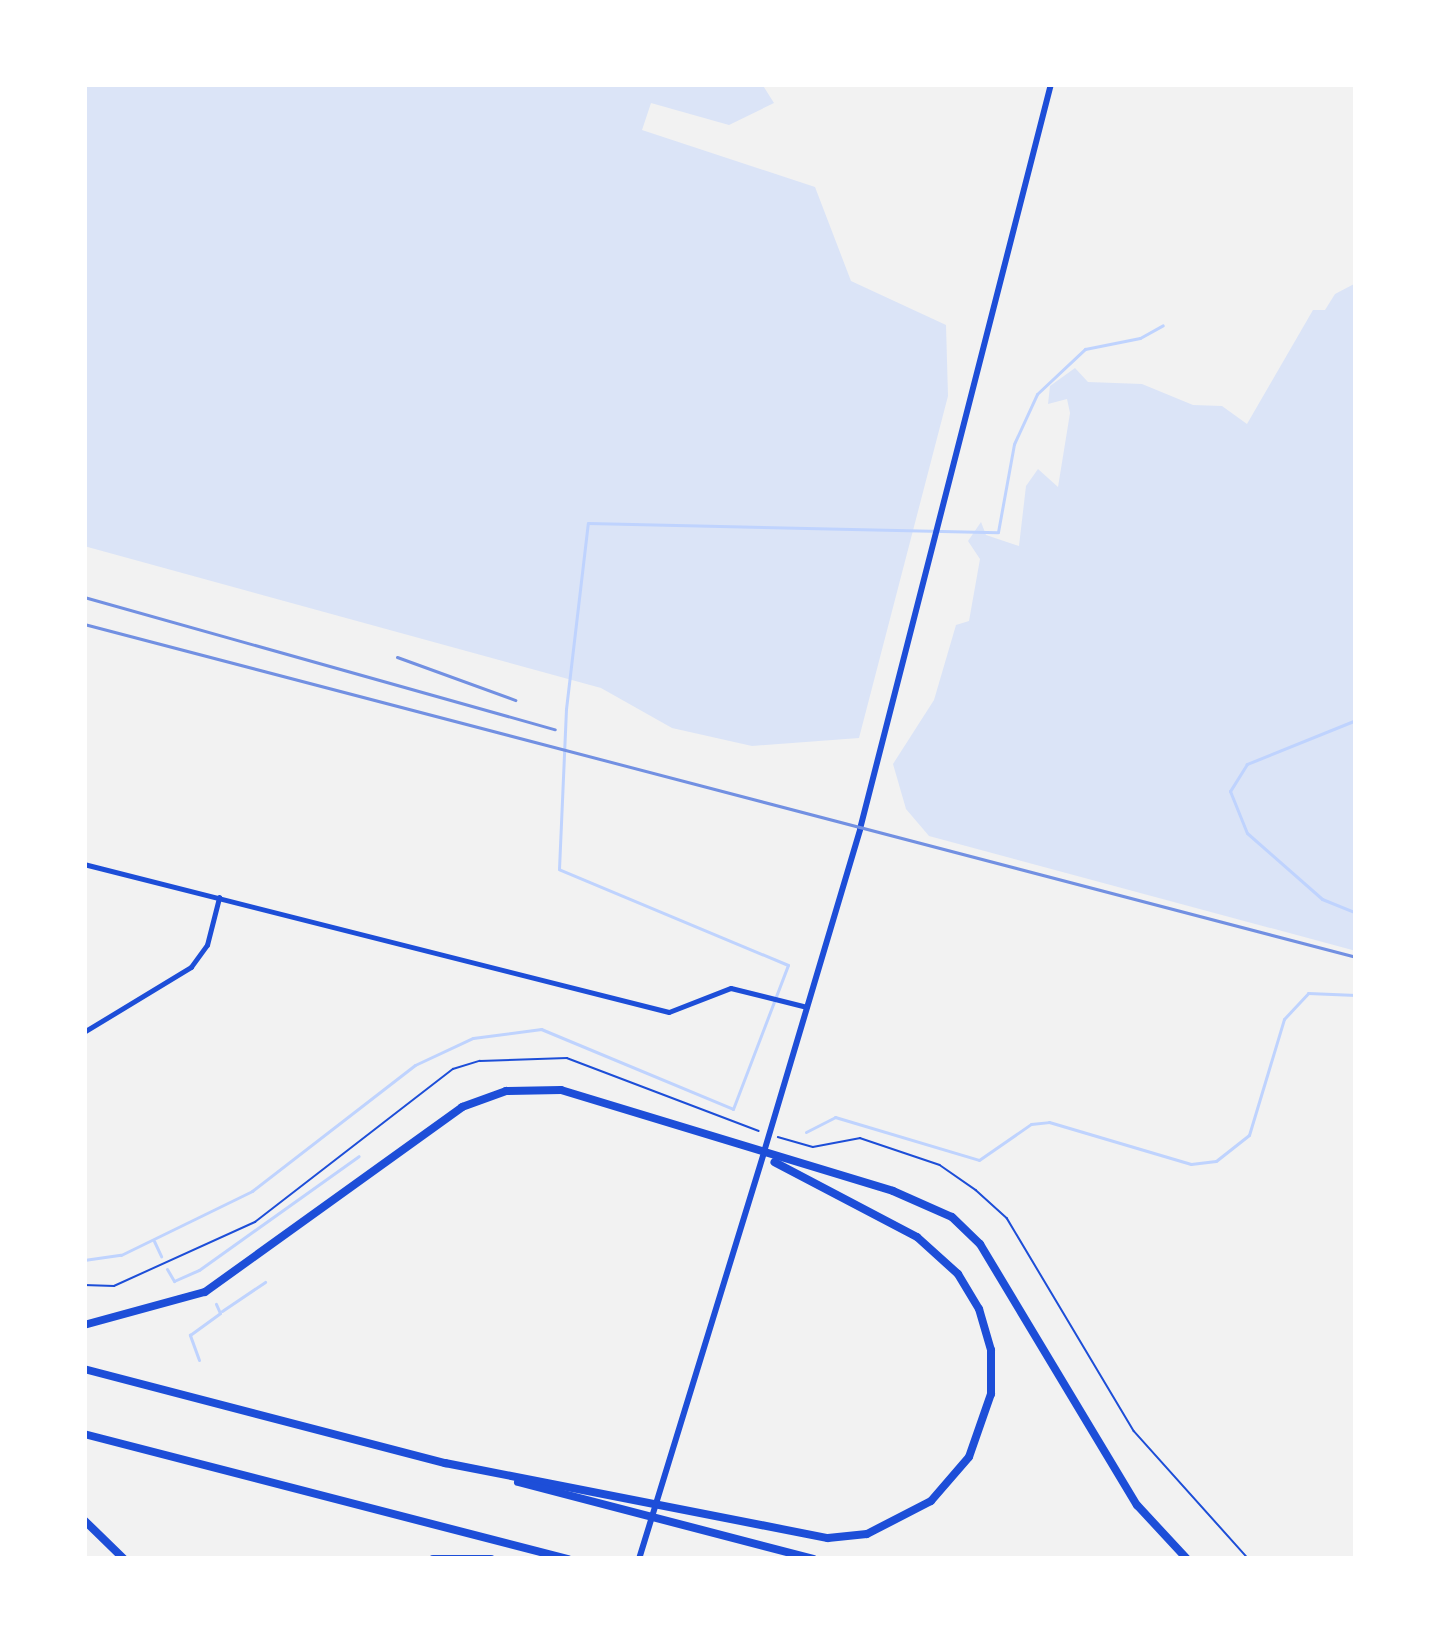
<!DOCTYPE html>
<style>
body{margin:0}
#map{position:relative;width:1440px;height:1643px;overflow:hidden;background:#f2f2f2;font-family:"IBM Plex Serif",serif}
div>[style]{position:absolute}
.green>*{inset:0;background:#dbe4f7}
.stream>*{height:3px;margin:-1.5px;padding:0 1.5px;transform-origin:1.5px;border-radius:1.5px;background:#bfd3fe}
.path>*{height:1.5px;margin:-0.75px;padding:0 0.75px;transform-origin:0.75px;border-radius:0.75px;background:#1d4ed8}
.minor>*{height:4.5px;margin:-2.25px;padding:0 2.25px;transform-origin:2.25px;border-radius:2.25px;background:#1d4ed8}
.tertiary>*{height:6px;margin:-3px;padding:0 3px;transform-origin:3px;border-radius:3px;background:#1d4ed8}
.secondary>*{height:6px;margin:-3px;padding:0 3px;transform-origin:3px;border-radius:3px;background:#1d4ed8}
.motorway>*{height:8px;margin:-4px;padding:0 4px;transform-origin:4px;border-radius:4px;background:#1d4ed8}
.rail>*{height:3px;margin:-1.5px;padding:0 1.5px;transform-origin:1.5px;border-radius:1.5px;background:#7290e2}
span{translate:-50% -50%;white-space:nowrap;text-align:center;line-height:1.15;-webkit-text-stroke:12px #fff;paint-order:stroke}
.frame{position:absolute;inset:0;border:87px solid #fff;pointer-events:none}
</style>
<div id="map">
<div class="green">
<div style="clip-path:polygon(84px 84px,762px 84px,774px 103px,729px 125px,651px 103px,642px 130px,815px 187px,851px 281px,946px 325px,948px 396px,859px 738px,752px 746px,672px 728px,601px 688px,84px 546px)"></div>
<div style="clip-path:polygon(1356px 283px,1356px 951px,929px 836px,906px 809px,893px 764px,934px 700px,956px 625px,969px 621px,980px 559px,968px 541px,981px 522px,986px 535px,1019px 546px,1026px 486px,1038px 469px,1058px 487px,1070px 413px,1067px 399px,1048px 404px,1050px 386px,1075px 368px,1088px 382px,1142px 384px,1193px 405px,1222px 406px,1247px 424px,1313px 310px,1325px 310px,1335px 294px)"></div>
</div>
<div class="stream">
<div style="left:1356px;top:720px;width:118px;rotate:158deg"></div>
<div style="left:1247px;top:764px;width:32px;rotate:122deg"></div>
<div style="left:1230px;top:791px;width:45px;rotate:68deg"></div>
<div style="left:1247px;top:833px;width:100px;rotate:41.3deg"></div>
<div style="left:1322px;top:899px;width:37px;rotate:22deg"></div>
<div style="left:806px;top:1132px;width:33px;rotate:-27deg"></div>
<div style="left:835px;top:1117px;width:150px;rotate:16.6deg"></div>
<div style="left:979px;top:1160px;width:63px;rotate:-34.7deg"></div>
<div style="left:1031px;top:1124px;width:18px;rotate:-6deg"></div>
<div style="left:1049px;top:1122px;width:148px;rotate:16.5deg"></div>
<div style="left:1191px;top:1164px;width:25px;rotate:-7deg"></div>
<div style="left:1216px;top:1161px;width:42px;rotate:-38.2deg"></div>
<div style="left:1249px;top:1135px;width:121px;rotate:-73.2deg"></div>
<div style="left:1284px;top:1019px;width:35px;rotate:-47deg"></div>
<div style="left:1308px;top:993px;width:48px;rotate:2.4deg"></div>
<div style="left:154px;top:1241px;width:17px;rotate:65deg"></div>
<div style="left:84px;top:1260px;width:37px;rotate:-8deg"></div>
<div style="left:121px;top:1255px;width:146px;rotate:-26deg"></div>
<div style="left:252px;top:1191px;width:206px;rotate:-37.7deg"></div>
<div style="left:415px;top:1065px;width:64px;rotate:-25deg"></div>
<div style="left:473px;top:1038px;width:69px;rotate:-7.5deg"></div>
<div style="left:541px;top:1029px;width:208px;rotate:22.6deg"></div>
<div style="left:733px;top:1109px;width:154px;rotate:-69.1deg"></div>
<div style="left:788px;top:965px;width:248px;rotate:-157.3deg"></div>
<div style="left:559px;top:869px;width:160px;rotate:-87.5deg"></div>
<div style="left:566px;top:709px;width:187px;rotate:-83.3deg"></div>
<div style="left:588px;top:523px;width:410px;rotate:1.3deg"></div>
<div style="left:998px;top:532px;width:89px;rotate:-79.7deg"></div>
<div style="left:1014px;top:444px;width:55px;rotate:-65.3deg"></div>
<div style="left:1037px;top:394px;width:66px;rotate:-43.2deg"></div>
<div style="left:1085px;top:349px;width:56px;rotate:-11.3deg"></div>
<div style="left:1140px;top:338px;width:26px;rotate:-29deg"></div>
<div style="left:167px;top:1269px;width:14px;rotate:60deg"></div>
<div style="left:174px;top:1281px;width:27px;rotate:-24deg"></div>
<div style="left:199px;top:1270px;width:196px;rotate:-35.5deg"></div>
<div style="left:222px;top:1311px;width:52px;rotate:-34deg"></div>
<div style="left:199px;top:1360px;width:27px;rotate:-110deg"></div>
<div style="left:190px;top:1335px;width:37px;rotate:-36deg"></div>
<div style="left:220px;top:1313px;width:10px;rotate:-114deg"></div>
</div>
<div class="path">
<div style="left:778px;top:1137px;width:36px;rotate:16deg"></div>
<div style="left:813px;top:1147px;width:48px;rotate:-10.8deg"></div>
<div style="left:860px;top:1138px;width:84px;rotate:18.6deg"></div>
<div style="left:940px;top:1165px;width:44px;rotate:34.8deg"></div>
<div style="left:976px;top:1190px;width:42px;rotate:42.1deg"></div>
<div style="left:1007px;top:1218px;width:248px;rotate:59.2deg"></div>
<div style="left:1134px;top:1431px;width:172px;rotate:48.1deg"></div>
<div style="left:84px;top:1285px;width:30px;rotate:2deg"></div>
<div style="left:114px;top:1286px;width:155px;rotate:-24.4deg"></div>
<div style="left:255px;top:1222px;width:250px;rotate:-37.7deg"></div>
<div style="left:453px;top:1069px;width:28px;rotate:-17deg"></div>
<div style="left:480px;top:1061px;width:87px;rotate:-2deg"></div>
<div style="left:567px;top:1058px;width:205px;rotate:20.8deg"></div>
</div>
<div class="minor">
<div style="left:84px;top:864px;width:603px;rotate:14.2deg"></div>
<div style="left:669px;top:1012px;width:66px;rotate:-21.2deg"></div>
<div style="left:731px;top:988px;width:78px;rotate:14deg"></div>
<div style="left:84px;top:1032px;width:125px;rotate:-31.3deg"></div>
<div style="left:191px;top:967px;width:27px;rotate:-54deg"></div>
<div style="left:207px;top:945px;width:49px;rotate:-75.7deg"></div>
</div>
<div class="tertiary">
<div style="left:764px;top:1152px;width:337px;rotate:-73.4deg"></div>
<div style="left:860px;top:829px;width:769px;rotate:-75.62deg"></div>
</div>
<div class="secondary">
<div style="left:639px;top:1559px;width:423px;rotate:-72.9deg"></div>
</div>
<div class="motorway">
<div style="left:84px;top:1325px;width:125px;rotate:-15.3deg"></div>
<div style="left:205px;top:1292px;width:317px;rotate:-35.7deg"></div>
<div style="left:462px;top:1107px;width:47px;rotate:-20deg"></div>
<div style="left:506px;top:1091px;width:55px;rotate:-1deg"></div>
<div style="left:561px;top:1090px;width:347px;rotate:16.9deg"></div>
<div style="left:893px;top:1191px;width:64px;rotate:23.8deg"></div>
<div style="left:952px;top:1217px;width:39px;rotate:44deg"></div>
<div style="left:980px;top:1244px;width:305px;rotate:59deg"></div>
<div style="left:1137px;top:1505px;width:74px;rotate:47.2deg"></div>
<div style="left:84px;top:1369px;width:374px;rotate:14.6deg"></div>
<div style="left:84px;top:1434px;width:500px;rotate:14.5deg"></div>
<div style="left:445px;top:1463px;width:390px;rotate:11.1deg"></div>
<div style="left:828px;top:1538px;width:39px;rotate:-6deg"></div>
<div style="left:867px;top:1534px;width:72px;rotate:-27.3deg"></div>
<div style="left:931px;top:1501px;width:58px;rotate:-49.2deg"></div>
<div style="left:969px;top:1457px;width:67px;rotate:-70.8deg"></div>
<div style="left:991px;top:1394px;width:44px;rotate:-90deg"></div>
<div style="left:991px;top:1350px;width:43px;rotate:-106.3deg"></div>
<div style="left:979px;top:1309px;width:41px;rotate:-121deg"></div>
<div style="left:958px;top:1274px;width:55px;rotate:-137.9deg"></div>
<div style="left:917px;top:1237px;width:161px;rotate:-152.3deg"></div>
<div style="left:518px;top:1482px;width:305px;rotate:14.6deg"></div>
<div style="left:84px;top:1520px;width:56px;rotate:44.3deg"></div>
<div style="left:433px;top:1559px;width:58px"></div>
</div>
<div class="rail">
<div style="left:84px;top:597px;width:489px;rotate:15.7deg"></div>
<div style="left:84px;top:624px;width:1315px;rotate:14.67deg"></div>
<div style="left:397px;top:657px;width:126px;rotate:20deg"></div>
</div>
<div class="frame"></div>
</div>
